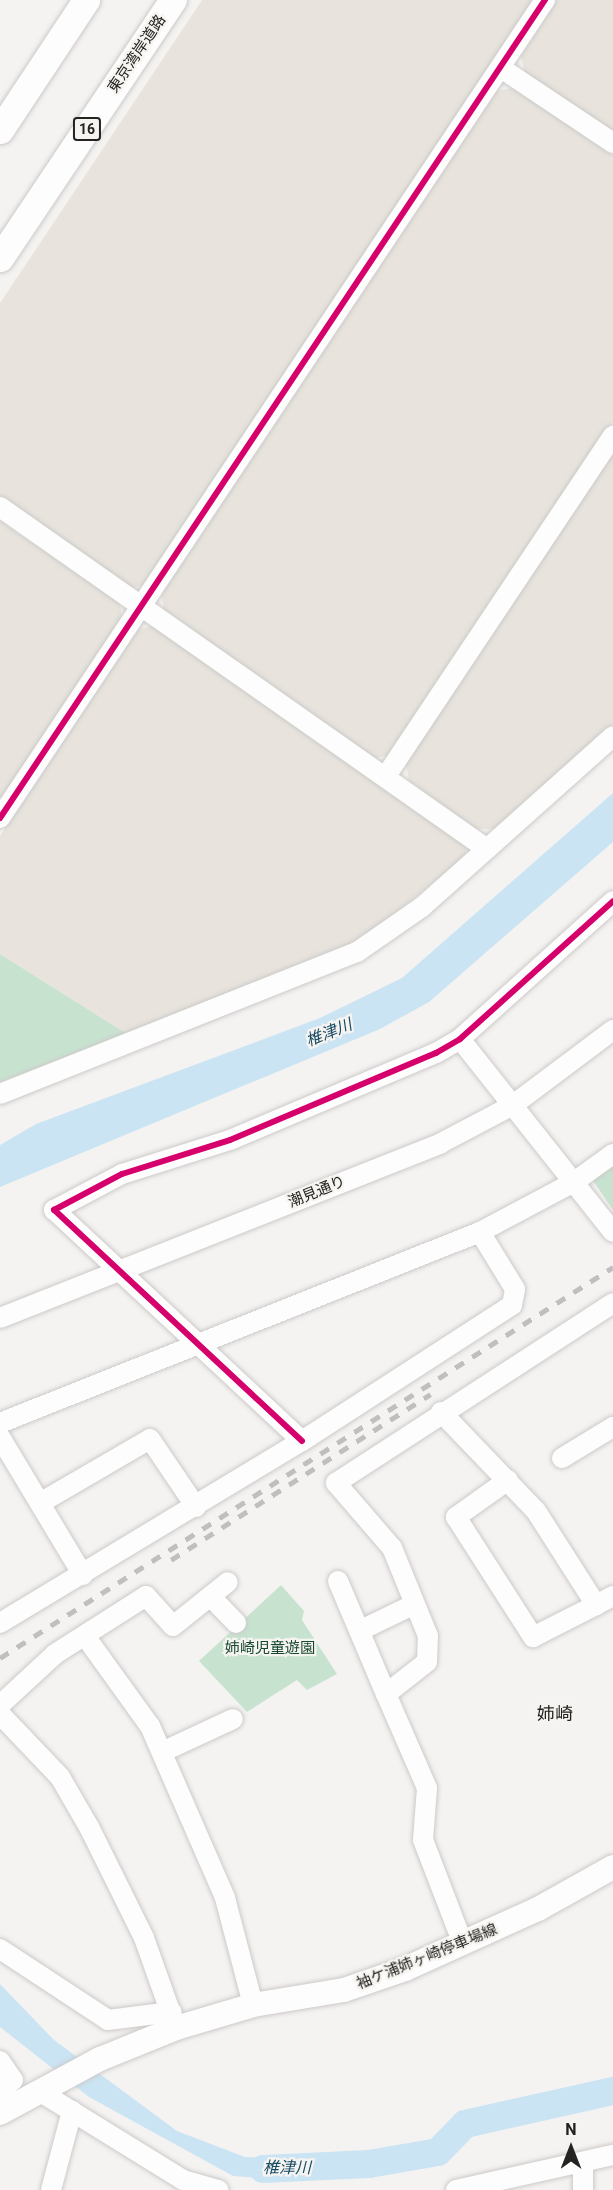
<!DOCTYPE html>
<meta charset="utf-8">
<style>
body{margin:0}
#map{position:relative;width:613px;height:2190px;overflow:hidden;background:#f5f3f1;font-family:Roboto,"Noto Sans JP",sans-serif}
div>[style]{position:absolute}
.built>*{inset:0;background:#e8e4dd}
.green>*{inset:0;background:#c7e3d0}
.water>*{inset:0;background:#cae4f4}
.river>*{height:28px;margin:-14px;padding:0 14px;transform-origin:14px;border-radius:14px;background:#cae4f4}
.roads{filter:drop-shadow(0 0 2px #cccac9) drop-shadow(0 0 2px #cccac9)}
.minor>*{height:20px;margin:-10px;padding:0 10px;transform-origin:10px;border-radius:10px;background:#fefdfd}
.major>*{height:24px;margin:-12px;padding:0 12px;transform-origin:12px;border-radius:12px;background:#fefdfd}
.highway>*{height:27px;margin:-13.5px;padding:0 13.5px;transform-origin:13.5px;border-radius:13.5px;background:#fefdfd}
.rail>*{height:4.5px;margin-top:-2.25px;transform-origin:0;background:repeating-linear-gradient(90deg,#bfbfbf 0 10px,transparent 0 20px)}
.cycleway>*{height:6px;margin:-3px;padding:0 3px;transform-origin:3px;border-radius:3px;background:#d6006c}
span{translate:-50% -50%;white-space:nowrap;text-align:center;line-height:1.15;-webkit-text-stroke:4.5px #f6f4f0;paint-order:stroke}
.shield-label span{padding:2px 4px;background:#f6f4f0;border:2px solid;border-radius:4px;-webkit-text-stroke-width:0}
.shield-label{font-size:14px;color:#242321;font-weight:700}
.street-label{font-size:15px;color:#242321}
.park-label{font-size:15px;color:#15482d}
.water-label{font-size:16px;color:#174a65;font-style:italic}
.quarter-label{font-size:18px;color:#242321}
.north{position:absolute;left:541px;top:2118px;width:60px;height:60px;-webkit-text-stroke:4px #f6f4f0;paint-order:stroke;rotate:0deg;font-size:16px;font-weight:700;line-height:24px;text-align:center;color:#242321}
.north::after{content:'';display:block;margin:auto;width:21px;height:27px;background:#242321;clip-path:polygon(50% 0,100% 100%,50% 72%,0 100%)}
</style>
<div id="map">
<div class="built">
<div style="clip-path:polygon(202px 0,534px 0,146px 585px,130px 588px,0 497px,0 303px)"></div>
<div style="clip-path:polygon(557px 0,613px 0,613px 131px,525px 73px,521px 56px)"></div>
<div style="clip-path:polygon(513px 88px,613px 155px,613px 421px,391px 755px,375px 758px,164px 610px,161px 593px,495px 91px)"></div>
<div style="clip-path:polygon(613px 453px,613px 725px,496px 829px,476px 829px,409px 781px,406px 763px)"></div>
<div style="clip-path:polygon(0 521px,120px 603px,122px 620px,0 803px)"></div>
<div style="clip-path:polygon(153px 626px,466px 843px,465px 857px,370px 933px,331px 954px,127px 1034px,0 954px,0 836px,138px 629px)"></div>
</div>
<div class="green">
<div style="clip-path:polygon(0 954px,127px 1034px,0 1082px)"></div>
<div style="clip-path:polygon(613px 1163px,613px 1210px,592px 1179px)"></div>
<div style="clip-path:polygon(281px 1585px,304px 1611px,302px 1620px,337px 1674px,307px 1690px,297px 1680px,247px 1712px,199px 1661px)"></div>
</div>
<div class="water">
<div style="clip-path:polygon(613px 793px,613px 842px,429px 1002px,380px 1029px,0 1187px,0 1145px,36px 1124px,320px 1018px,402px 978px)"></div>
<div style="clip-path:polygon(0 1984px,54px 2040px,177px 2131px,245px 2157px,302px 2159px,301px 2181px,233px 2176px,89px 2097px,0 2027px)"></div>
</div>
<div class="river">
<div style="left:263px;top:2169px;width:106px;rotate:-2.7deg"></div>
<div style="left:369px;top:2164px;width:70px;rotate:-9.9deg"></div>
<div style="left:438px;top:2152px;width:39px;rotate:-46deg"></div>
<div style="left:465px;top:2124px;width:152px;rotate:-12.6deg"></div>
</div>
<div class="roads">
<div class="minor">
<div style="left:501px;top:68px;width:135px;rotate:33.8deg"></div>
<div style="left:0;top:507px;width:595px;rotate:35.08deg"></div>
<div style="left:386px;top:776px;width:409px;rotate:-56.3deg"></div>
<div style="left:0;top:818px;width:983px;rotate:-56.33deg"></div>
<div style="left:460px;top:1039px;width:246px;rotate:51.6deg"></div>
<div style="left:0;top:1094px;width:384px;rotate:-21.7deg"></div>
<div style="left:357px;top:952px;width:79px;rotate:-34.7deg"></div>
<div style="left:422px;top:907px;width:256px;rotate:-41.8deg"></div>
<div style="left:0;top:1318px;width:474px;rotate:-21.6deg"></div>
<div style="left:441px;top:1143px;width:81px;rotate:-27.8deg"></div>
<div style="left:513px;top:1105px;width:125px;rotate:-36.9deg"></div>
<div style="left:441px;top:1412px;width:137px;rotate:46.2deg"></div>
<div style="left:536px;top:1511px;width:112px;rotate:57.4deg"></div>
<div style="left:596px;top:1605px;width:19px;rotate:-28deg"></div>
<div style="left:0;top:1423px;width:517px;rotate:-21.7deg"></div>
<div style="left:480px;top:1232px;width:106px;rotate:-28deg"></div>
<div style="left:574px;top:1182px;width:48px;rotate:-35.7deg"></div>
<div style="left:0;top:1437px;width:161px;rotate:59deg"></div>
<div style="left:302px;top:1441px;width:339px;rotate:-137deg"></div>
<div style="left:54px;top:1210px;width:77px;rotate:-27.9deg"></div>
<div style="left:122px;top:1174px;width:113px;rotate:-17.5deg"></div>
<div style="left:230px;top:1140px;width:224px;rotate:-22.9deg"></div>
<div style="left:436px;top:1053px;width:28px;rotate:-30deg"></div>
<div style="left:460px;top:1039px;width:206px;rotate:-42deg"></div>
<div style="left:562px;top:1458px;width:60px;rotate:-31.3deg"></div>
<div style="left:508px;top:1480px;width:64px;rotate:144.6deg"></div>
<div style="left:456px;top:1517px;width:143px;rotate:57.3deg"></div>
<div style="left:533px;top:1637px;width:71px;rotate:-26.9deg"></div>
<div style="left:40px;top:1503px;width:127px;rotate:-30.2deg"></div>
<div style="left:150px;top:1439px;width:82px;rotate:55.9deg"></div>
<div style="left:338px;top:1581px;width:123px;rotate:67deg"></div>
<div style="left:211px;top:1597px;width:36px;rotate:46deg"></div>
<div style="left:0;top:1623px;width:353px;rotate:-31.1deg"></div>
<div style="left:302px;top:1441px;width:250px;rotate:-32.9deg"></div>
<div style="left:512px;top:1305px;width:16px;rotate:-79deg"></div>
<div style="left:515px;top:1289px;width:67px;rotate:-121.6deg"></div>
<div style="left:361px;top:1630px;width:58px;rotate:-25.7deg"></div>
<div style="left:85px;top:1636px;width:111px;rotate:54.2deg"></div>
<div style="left:150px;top:1726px;width:188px;rotate:66.4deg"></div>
<div style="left:225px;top:1898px;width:111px;rotate:75.3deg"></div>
<div style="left:0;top:1705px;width:75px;rotate:-42.8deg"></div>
<div style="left:55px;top:1654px;width:108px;rotate:-32.5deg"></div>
<div style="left:146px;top:1596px;width:40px;rotate:48deg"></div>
<div style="left:173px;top:1626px;width:70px;rotate:-38.7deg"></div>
<div style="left:0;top:1714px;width:87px;rotate:46.4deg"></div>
<div style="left:60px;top:1777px;width:58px;rotate:59.9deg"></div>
<div style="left:89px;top:1827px;width:124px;rotate:63.6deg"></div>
<div style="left:144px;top:1938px;width:96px;rotate:70.4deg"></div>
<div style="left:162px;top:1752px;width:78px;rotate:-24.9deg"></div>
<div style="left:463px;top:1944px;width:111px;rotate:-111deg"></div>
<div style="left:423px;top:1840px;width:52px;rotate:-85.6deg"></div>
<div style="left:427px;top:1788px;width:103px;rotate:-113.6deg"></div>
<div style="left:386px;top:1694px;width:52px;rotate:-38deg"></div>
<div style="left:427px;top:1662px;width:26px;rotate:-88deg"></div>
<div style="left:428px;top:1636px;width:95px;rotate:-112.2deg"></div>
<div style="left:392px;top:1548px;width:86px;rotate:-130.7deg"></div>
<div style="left:336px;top:1483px;width:330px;rotate:-33deg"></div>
<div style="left:0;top:1949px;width:129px;rotate:33.3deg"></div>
<div style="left:108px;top:2020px;width:64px;rotate:-7.2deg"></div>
<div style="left:0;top:2061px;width:23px;rotate:56deg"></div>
<div style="left:13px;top:2080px;width:18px;rotate:137deg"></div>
<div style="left:39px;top:2091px;width:169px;rotate:31.7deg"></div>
<div style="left:183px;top:2180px;width:37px;rotate:16deg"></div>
<div style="left:583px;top:2162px;width:28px;rotate:90deg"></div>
<div style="left:51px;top:2190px;width:82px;rotate:-75.1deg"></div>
<div style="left:456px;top:2190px;width:161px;rotate:-12.6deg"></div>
</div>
<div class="major">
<div style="left:0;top:2113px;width:114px;rotate:-28.4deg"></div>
<div style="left:100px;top:2059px;width:82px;rotate:-22.2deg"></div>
<div style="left:176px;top:2028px;width:80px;rotate:-16.6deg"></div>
<div style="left:253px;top:2005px;width:92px;rotate:-9.4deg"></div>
<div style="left:344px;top:1990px;width:65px;rotate:-19deg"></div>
<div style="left:405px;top:1969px;width:146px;rotate:-24.3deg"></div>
<div style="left:538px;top:1909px;width:86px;rotate:-29.2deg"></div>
</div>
<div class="highway">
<div style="left:0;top:130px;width:156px;rotate:-56.5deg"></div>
<div style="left:0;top:258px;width:311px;rotate:-56.2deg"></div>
</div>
</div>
<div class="rail">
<div style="left:171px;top:1560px;width:308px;rotate:-32.6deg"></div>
<div style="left:0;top:1658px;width:727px;rotate:-32.53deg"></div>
</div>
<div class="cycleway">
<div style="left:0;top:818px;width:983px;rotate:-56.33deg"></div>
<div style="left:302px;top:1441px;width:339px;rotate:-137deg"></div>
<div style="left:54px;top:1210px;width:77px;rotate:-27.9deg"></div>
<div style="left:122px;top:1174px;width:113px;rotate:-17.5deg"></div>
<div style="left:230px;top:1140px;width:224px;rotate:-22.9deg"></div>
<div style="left:436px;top:1053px;width:28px;rotate:-30deg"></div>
<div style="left:460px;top:1039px;width:206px;rotate:-42deg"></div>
</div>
<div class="shield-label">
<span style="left:87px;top:129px">16</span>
</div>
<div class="street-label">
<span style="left:137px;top:54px;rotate:-56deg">東京湾岸道路</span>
<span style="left:317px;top:1192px;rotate:-22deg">潮見通り</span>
<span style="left:427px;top:1957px;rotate:-22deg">袖ケ浦姉ヶ崎停車場線</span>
</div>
<div class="park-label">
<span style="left:270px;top:1649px">姉崎児童遊園</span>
</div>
<div class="water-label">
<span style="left:329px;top:1033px;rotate:-22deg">椎津川</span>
<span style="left:287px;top:2168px">椎津川</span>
</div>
<div class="quarter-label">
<span style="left:555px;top:1714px">姉崎</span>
</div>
<div class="north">N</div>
</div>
